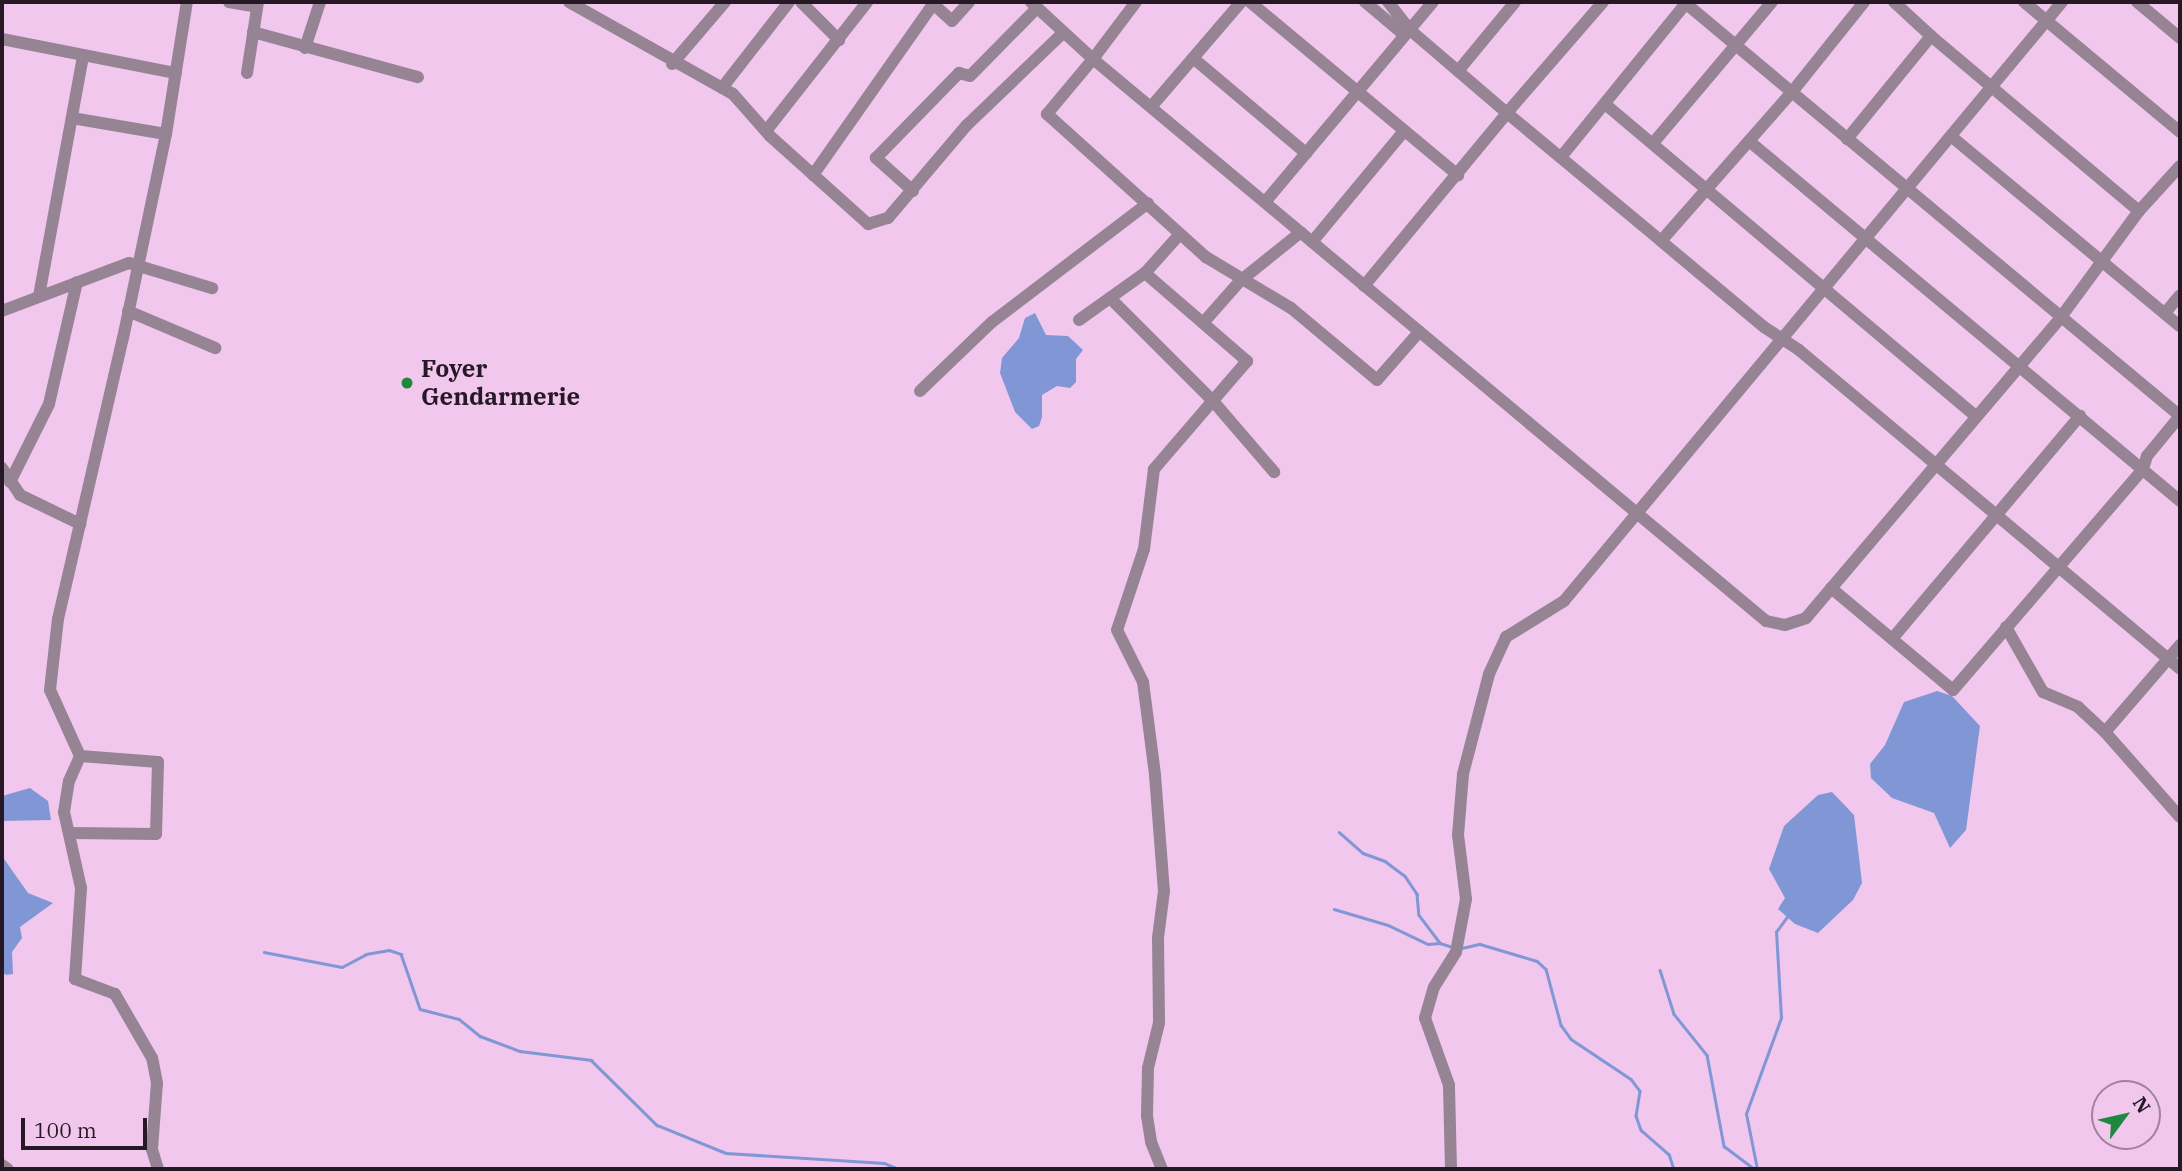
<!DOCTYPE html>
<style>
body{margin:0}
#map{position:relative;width:2182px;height:1171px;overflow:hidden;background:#f1c7ee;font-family:"IBM Plex Serif",serif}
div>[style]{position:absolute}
.water>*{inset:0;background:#8197d5}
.stream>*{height:2.5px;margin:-1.25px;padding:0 1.25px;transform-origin:1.25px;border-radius:1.25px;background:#8197d5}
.minor>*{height:12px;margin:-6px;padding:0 6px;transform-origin:6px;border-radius:6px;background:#968494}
.dots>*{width:19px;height:19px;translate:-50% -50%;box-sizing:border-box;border:4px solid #f1c7ee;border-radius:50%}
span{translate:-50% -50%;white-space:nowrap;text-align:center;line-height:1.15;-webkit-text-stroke:5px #f1c7ee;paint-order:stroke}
.poi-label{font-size:24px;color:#271826;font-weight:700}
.left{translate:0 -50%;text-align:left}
.frame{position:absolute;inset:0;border:4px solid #271826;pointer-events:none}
.north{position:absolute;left:2091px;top:1080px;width:70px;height:70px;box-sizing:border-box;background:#f1c7ee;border:2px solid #a0819e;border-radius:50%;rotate:57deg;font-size:19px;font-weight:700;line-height:28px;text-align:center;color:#271826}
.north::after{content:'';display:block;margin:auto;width:24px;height:32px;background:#1e883f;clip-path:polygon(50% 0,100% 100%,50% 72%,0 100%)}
.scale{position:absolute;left:21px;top:1118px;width:126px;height:32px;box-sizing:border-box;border:4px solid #271826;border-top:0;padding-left:9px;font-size:21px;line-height:24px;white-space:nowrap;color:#271826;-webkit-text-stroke:5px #f1c7ee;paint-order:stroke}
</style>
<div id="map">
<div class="water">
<div style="clip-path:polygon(1035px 313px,1046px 335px,1068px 336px,1083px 350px,1076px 359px,1076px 382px,1070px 388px,1057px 386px,1042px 395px,1042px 417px,1039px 426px,1032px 429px,1015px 412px,1000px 373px,1002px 358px,1019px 338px,1025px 318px)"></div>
<div style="clip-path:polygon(1937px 691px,1952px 696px,1980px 726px,1966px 830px,1950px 848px,1934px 813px,1892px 798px,1871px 778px,1870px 764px,1885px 745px,1904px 702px)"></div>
<div style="clip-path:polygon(30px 788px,48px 801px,51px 820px,2px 821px,2px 796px)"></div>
<div style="clip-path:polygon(1832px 792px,1854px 815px,1862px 883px,1853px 900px,1818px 933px,1795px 924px,1778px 909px,1785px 898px,1769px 869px,1784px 826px,1818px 795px)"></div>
<div style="clip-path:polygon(2px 856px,28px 893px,53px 903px,20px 927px,22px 938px,12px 952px,13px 974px,6px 975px,2px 972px)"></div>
</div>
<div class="stream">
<div style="left:1339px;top:832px;width:32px;rotate:41deg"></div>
<div style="left:1363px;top:853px;width:23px;rotate:20deg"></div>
<div style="left:1385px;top:861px;width:25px;rotate:37deg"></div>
<div style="left:1405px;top:876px;width:22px;rotate:56deg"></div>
<div style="left:1417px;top:894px;width:21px;rotate:85deg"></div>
<div style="left:1419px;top:915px;width:35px;rotate:53deg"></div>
<div style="left:1440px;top:943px;width:13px;rotate:18deg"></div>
<div style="left:1334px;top:909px;width:56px;rotate:16.5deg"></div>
<div style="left:1388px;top:925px;width:44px;rotate:25.4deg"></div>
<div style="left:1428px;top:944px;width:12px;rotate:-5deg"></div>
<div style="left:1462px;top:948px;width:18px;rotate:-13deg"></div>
<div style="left:1480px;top:944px;width:59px;rotate:16.6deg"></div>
<div style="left:1537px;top:961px;width:12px;rotate:42deg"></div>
<div style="left:1546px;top:969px;width:58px;rotate:75deg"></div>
<div style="left:1561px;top:1025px;width:17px;rotate:54deg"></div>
<div style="left:1571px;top:1039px;width:72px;rotate:33.7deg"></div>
<div style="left:1631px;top:1079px;width:15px;rotate:53deg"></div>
<div style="left:1640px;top:1091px;width:25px;rotate:99deg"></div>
<div style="left:1636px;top:1116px;width:15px;rotate:70deg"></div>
<div style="left:1641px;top:1130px;width:37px;rotate:41deg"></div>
<div style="left:1669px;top:1154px;width:16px;rotate:72deg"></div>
<div style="left:264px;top:952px;width:79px;rotate:10.9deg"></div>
<div style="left:342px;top:967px;width:27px;rotate:-28deg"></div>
<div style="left:366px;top:954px;width:23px;rotate:-10deg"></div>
<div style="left:389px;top:950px;width:13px;rotate:18deg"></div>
<div style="left:401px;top:954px;width:58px;rotate:70.9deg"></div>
<div style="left:420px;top:1009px;width:40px;rotate:14.4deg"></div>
<div style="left:459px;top:1019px;width:27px;rotate:39deg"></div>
<div style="left:480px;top:1036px;width:43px;rotate:20.6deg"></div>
<div style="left:520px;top:1051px;width:72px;rotate:7.2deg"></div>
<div style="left:591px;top:1060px;width:93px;rotate:44.6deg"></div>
<div style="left:657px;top:1125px;width:74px;rotate:22.1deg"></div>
<div style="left:726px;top:1153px;width:158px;rotate:3.6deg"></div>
<div style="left:884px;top:1163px;width:16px;rotate:22deg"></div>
<div style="left:1660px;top:970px;width:46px;rotate:72.3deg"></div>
<div style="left:1674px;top:1014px;width:53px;rotate:51.2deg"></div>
<div style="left:1707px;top:1055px;width:93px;rotate:79.4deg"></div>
<div style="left:1724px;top:1146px;width:39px;rotate:37deg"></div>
<div style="left:1757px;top:1169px;width:56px;rotate:-101.3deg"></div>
<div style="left:1746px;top:1114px;width:102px;rotate:-70deg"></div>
<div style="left:1781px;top:1018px;width:86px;rotate:-93.3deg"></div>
<div style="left:1776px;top:932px;width:19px;rotate:-54deg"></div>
</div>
<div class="minor">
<div style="left:229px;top:2px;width:28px;rotate:10deg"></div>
<div style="left:569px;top:2px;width:188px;rotate:29.3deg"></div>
<div style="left:733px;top:94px;width:56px;rotate:48.6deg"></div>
<div style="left:770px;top:136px;width:132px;rotate:41.9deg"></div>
<div style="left:868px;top:224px;width:21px;rotate:-17deg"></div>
<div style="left:888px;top:218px;width:122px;rotate:-49.7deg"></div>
<div style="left:967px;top:125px;width:133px;rotate:-43.8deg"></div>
<div style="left:801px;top:2px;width:54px;rotate:45deg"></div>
<div style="left:931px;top:2px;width:28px;rotate:42deg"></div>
<div style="left:952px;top:21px;width:25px;rotate:-48deg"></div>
<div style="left:1031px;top:2px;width:84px;rotate:42.6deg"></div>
<div style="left:1093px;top:59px;width:72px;rotate:129.9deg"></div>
<div style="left:1047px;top:114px;width:214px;rotate:42deg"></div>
<div style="left:1206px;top:257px;width:99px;rotate:31deg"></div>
<div style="left:1291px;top:308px;width:112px;rotate:39.9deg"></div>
<div style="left:1377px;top:380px;width:64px;rotate:-48.8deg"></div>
<div style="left:1136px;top:2px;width:71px;rotate:127deg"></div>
<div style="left:1093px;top:59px;width:877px;rotate:39.86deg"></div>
<div style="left:1766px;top:621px;width:19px;rotate:12deg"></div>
<div style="left:1785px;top:625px;width:22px;rotate:-18deg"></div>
<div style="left:1806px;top:618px;width:394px;rotate:-49.7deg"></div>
<div style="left:2061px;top:317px;width:132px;rotate:-53.7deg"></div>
<div style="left:1250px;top:2px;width:271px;rotate:39.8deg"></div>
<div style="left:1365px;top:2px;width:50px;rotate:40.1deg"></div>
<div style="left:1603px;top:2px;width:147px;rotate:130.9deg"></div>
<div style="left:1507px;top:113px;width:200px;rotate:39.7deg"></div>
<div style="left:1661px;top:241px;width:198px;rotate:-48.7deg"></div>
<div style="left:1792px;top:92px;width:115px;rotate:-51.3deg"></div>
<div style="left:1684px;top:2px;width:646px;rotate:39.85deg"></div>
<div style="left:2024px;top:2px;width:203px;rotate:39.8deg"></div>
<div style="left:2137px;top:2px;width:56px;rotate:39.9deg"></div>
<div style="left:253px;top:32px;width:171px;rotate:15.3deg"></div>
<div style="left:1931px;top:36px;width:272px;rotate:40.1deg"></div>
<div style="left:2139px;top:211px;width:61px;rotate:-47.7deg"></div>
<div style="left:2px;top:39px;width:177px;rotate:11.1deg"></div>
<div style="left:305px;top:48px;width:48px;rotate:-71.9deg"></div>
<div style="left:1193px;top:58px;width:148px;rotate:40.1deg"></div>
<div style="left:672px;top:64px;width:82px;rotate:-49.5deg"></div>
<div style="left:1458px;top:71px;width:89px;rotate:-50.4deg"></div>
<div style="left:247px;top:73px;width:72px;rotate:-81.2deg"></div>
<div style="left:722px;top:88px;width:109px;rotate:-52.1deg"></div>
<div style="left:1605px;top:104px;width:485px;rotate:40.1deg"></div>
<div style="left:1151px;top:107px;width:138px;rotate:-49.4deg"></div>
<div style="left:72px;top:118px;width:95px;rotate:9.7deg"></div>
<div style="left:766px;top:131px;width:164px;rotate:-51.9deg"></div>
<div style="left:1952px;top:137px;width:296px;rotate:39.7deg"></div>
<div style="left:1847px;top:139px;width:133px;rotate:-50.8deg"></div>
<div style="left:1931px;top:36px;width:50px;rotate:-137.4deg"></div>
<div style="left:1749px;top:141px;width:562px;rotate:39.87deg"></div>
<div style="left:1654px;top:142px;width:183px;rotate:-49.9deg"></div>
<div style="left:1561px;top:157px;width:198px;rotate:-50.9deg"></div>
<div style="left:813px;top:175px;width:209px;rotate:-54.9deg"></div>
<div style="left:913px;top:191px;width:50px;rotate:-138.3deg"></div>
<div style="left:876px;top:158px;width:119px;rotate:-45.7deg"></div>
<div style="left:959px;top:73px;width:11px;rotate:15deg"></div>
<div style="left:970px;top:76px;width:95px;rotate:-45.4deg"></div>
<div style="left:1265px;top:202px;width:261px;rotate:-50deg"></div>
<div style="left:1661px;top:241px;width:134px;rotate:39.9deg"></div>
<div style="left:1764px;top:327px;width:42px;rotate:33.3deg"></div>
<div style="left:1799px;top:350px;width:497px;rotate:39.9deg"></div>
<div style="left:1312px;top:242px;width:144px;rotate:-50.3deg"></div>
<div style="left:1145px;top:273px;width:135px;rotate:40.8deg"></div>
<div style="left:1247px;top:361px;width:143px;rotate:130.7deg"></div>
<div style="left:1154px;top:469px;width:81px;rotate:97.1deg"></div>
<div style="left:1144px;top:549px;width:85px;rotate:108.4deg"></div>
<div style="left:1117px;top:630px;width:58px;rotate:63.4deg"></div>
<div style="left:1143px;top:682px;width:94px;rotate:82.6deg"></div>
<div style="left:1155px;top:775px;width:116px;rotate:85.6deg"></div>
<div style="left:1164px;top:891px;width:47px;rotate:97.3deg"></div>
<div style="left:1158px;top:938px;width:85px;rotate:89.3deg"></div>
<div style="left:1159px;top:1023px;width:46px;rotate:103.7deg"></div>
<div style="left:1148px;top:1068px;width:48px;rotate:91.2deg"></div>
<div style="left:1147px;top:1116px;width:26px;rotate:81deg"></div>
<div style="left:1151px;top:1142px;width:29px;rotate:68deg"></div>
<div style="left:1364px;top:286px;width:224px;rotate:-50.4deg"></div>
<div style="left:1507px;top:113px;width:128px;rotate:-139.4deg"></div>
<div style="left:1410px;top:30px;width:36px;rotate:-128deg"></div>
<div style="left:39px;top:296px;width:244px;rotate:-79.6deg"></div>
<div style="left:1110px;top:298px;width:146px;rotate:45deg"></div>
<div style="left:1213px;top:401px;width:94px;rotate:49.3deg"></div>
<div style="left:2px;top:311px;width:136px;rotate:-20.7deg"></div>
<div style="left:129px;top:263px;width:87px;rotate:16.8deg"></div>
<div style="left:128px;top:311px;width:95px;rotate:23deg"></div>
<div style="left:2165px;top:313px;width:23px;rotate:-50deg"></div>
<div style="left:1079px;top:320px;width:81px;rotate:-35.5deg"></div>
<div style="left:1145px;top:273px;width:52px;rotate:-48.1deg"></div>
<div style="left:1203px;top:323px;width:56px;rotate:-48.6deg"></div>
<div style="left:1240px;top:281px;width:78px;rotate:-38.8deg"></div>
<div style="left:920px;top:391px;width:100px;rotate:-43.8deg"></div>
<div style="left:992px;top:322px;width:196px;rotate:-37.3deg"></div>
<div style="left:2px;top:468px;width:32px;rotate:56deg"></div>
<div style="left:20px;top:495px;width:67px;rotate:25.8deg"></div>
<div style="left:10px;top:482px;width:87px;rotate:-63.4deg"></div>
<div style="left:49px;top:404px;width:125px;rotate:-77.1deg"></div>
<div style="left:1831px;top:588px;width:159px;rotate:39.9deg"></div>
<div style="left:1953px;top:690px;width:291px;rotate:-49.3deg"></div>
<div style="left:2143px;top:469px;width:14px;rotate:-73deg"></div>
<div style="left:2147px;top:456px;width:52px;rotate:-50.5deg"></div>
<div style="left:2006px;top:627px;width:75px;rotate:60.4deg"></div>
<div style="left:2043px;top:692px;width:38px;rotate:23deg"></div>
<div style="left:2078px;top:707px;width:37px;rotate:43deg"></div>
<div style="left:2105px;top:732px;width:113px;rotate:48.6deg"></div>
<div style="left:1892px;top:639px;width:292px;rotate:-49.9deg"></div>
<div style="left:2105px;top:732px;width:115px;rotate:-49.2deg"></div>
<div style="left:71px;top:833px;width:85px;rotate:0.7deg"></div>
<div style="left:156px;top:834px;width:72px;rotate:-88.4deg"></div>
<div style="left:158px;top:762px;width:78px;rotate:-175.6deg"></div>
<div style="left:2px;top:1165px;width:7px;rotate:34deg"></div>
<div style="left:158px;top:1169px;width:21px;rotate:-107deg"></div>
<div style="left:152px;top:1149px;width:66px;rotate:-85.7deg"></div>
<div style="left:157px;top:1083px;width:25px;rotate:-101deg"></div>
<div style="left:152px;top:1058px;width:74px;rotate:-120deg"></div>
<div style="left:115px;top:994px;width:43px;rotate:-159.4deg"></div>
<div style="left:75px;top:979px;width:91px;rotate:-86.2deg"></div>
<div style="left:81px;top:888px;width:78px;rotate:-102.6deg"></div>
<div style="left:64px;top:812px;width:31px;rotate:-81deg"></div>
<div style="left:69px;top:781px;width:27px;rotate:-66deg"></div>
<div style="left:80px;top:756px;width:72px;rotate:-114.4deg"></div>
<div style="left:50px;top:690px;width:71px;rotate:-83.6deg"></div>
<div style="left:58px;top:619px;width:288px;rotate:-77deg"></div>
<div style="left:123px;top:338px;width:208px;rotate:-78.1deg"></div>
<div style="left:166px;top:134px;width:134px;rotate:-81deg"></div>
<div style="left:1451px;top:1169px;width:84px;rotate:-91.4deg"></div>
<div style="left:1449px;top:1085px;width:71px;rotate:-109.7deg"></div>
<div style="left:1425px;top:1018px;width:32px;rotate:-74deg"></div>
<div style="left:1434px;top:987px;width:41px;rotate:-57.8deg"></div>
<div style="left:1456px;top:952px;width:54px;rotate:-79.3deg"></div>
<div style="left:1466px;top:899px;width:64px;rotate:-97.1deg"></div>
<div style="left:1458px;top:835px;width:61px;rotate:-85.3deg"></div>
<div style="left:1463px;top:774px;width:103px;rotate:-75.4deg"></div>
<div style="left:1489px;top:674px;width:41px;rotate:-65.3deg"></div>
<div style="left:1506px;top:637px;width:68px;rotate:-31.8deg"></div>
<div style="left:1564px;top:601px;width:779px;rotate:-50.26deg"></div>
</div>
<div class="dots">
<div style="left:407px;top:383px;background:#1e883f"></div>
</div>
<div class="poi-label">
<span class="left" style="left:421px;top:383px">Foyer<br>Gendarmerie</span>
</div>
<div class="frame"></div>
<div class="north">N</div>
<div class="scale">100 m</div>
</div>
